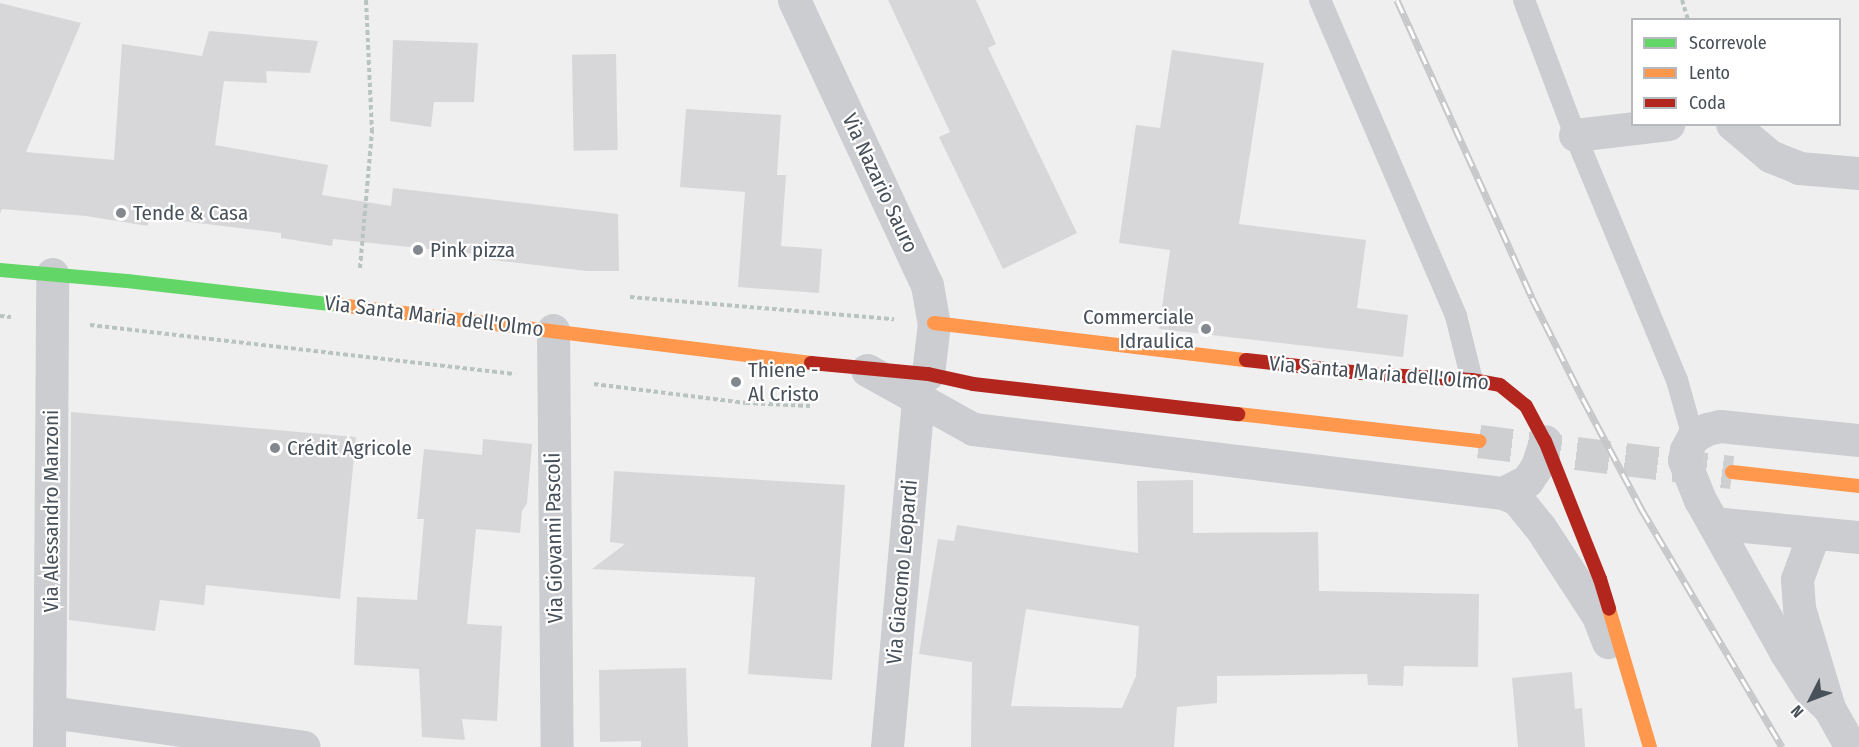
<!DOCTYPE html>
<meta charset="utf-8">
<style>
body{margin:0}
#map{position:relative;width:1859px;height:747px;overflow:hidden;background:#f0efef;font-family:"Fira Sans Condensed",sans-serif}
div>[style]{position:absolute}
.building>*{inset:0;background:#d7d7d9;transform-origin:0 0}
.secondary-tunnel>*{height:33px;margin-top:-16.5px;transform-origin:0;background:repeating-linear-gradient(90deg,#cecfd1 0 33px,transparent 0 49px)}
.path>*{height:4px;margin-top:-2px;transform-origin:0;background:repeating-linear-gradient(90deg,#b9c4c1 0 4.5px,transparent 0 7.5px)}
.lane>*{height:22px;margin:-11px;padding:0 11px;transform-origin:11px;border-radius:11px;background:#cbcdd0}
.street>*{height:33px;margin:-16.5px;padding:0 16.5px;transform-origin:16.5px;border-radius:16.5px;background:#cbcdd0}
.fast>*{height:14px;margin:-7px;padding:0 7px;transform-origin:7px;border-radius:7px;background:#63d668}
.slow>*{height:14px;margin:-7px;padding:0 7px;transform-origin:7px;border-radius:7px;background:#ff974d}
.jam>*{height:14px;margin:-7px;padding:0 7px;transform-origin:7px;border-radius:7px;background:#b3261e}
.rail>*{height:7px;margin-top:-3.5px;transform-origin:0;background:repeating-linear-gradient(90deg,#fff 0 14px,#c6c7c9 0 28px);box-sizing:border-box;border-block:2px solid #c6c7c9}
.dots>*{width:16px;height:16px;translate:-50% -50%;box-sizing:border-box;border:3px solid #fff;border-radius:50%}
span{translate:-50% -50%;white-space:nowrap;text-align:center;line-height:1.15;-webkit-text-stroke:4.5px #fff;paint-order:stroke}
.street-label{font-size:21px;color:#48505a}
.poi-label{font-size:21px;color:#48505a}
.left{translate:0 -50%;text-align:left}
.right{translate:-100% -50%;text-align:right}
.legend{position:absolute;left:1631px;top:18px;width:210px;height:108px;box-sizing:border-box;background:#fff;border:2px solid #b6b9bd;margin:0;padding:8px 10px;list-style:none;font-size:18px;color:#48505a}
.legend li{display:flex;align-items:center;gap:12px;height:30px}
.legend b{width:30px;border:2px solid #b6b9bd}
.north{position:absolute;left:1781px;top:669px;width:60px;height:60px;-webkit-text-stroke:4px #fff;paint-order:stroke;rotate:228deg;font-size:16px;font-weight:700;line-height:24px;text-align:center;color:#48505a}
.north::after{content:'';display:block;margin:auto;width:21px;height:27px;background:#48505a;clip-path:polygon(50% 0,100% 100%,50% 72%,0 100%)}
</style>
<div id="map">
<div class="building">
<div style="clip-path:polygon(888px 0,976px 0,996px 44px,988px 48px,1077px 233px,1003px 269px,939px 137px,950px 132px)"></div>
<div style="clip-path:polygon(0 3px,81px 23px,26px 152px,114px 160px,122px 44px,202px 56px,209px 31px,318px 41px,310px 73px,266px 71px,267px 83px,224px 81px,215px 145px,328px 165px,322px 195px,391px 206px,393px 188px,618px 214px,619px 271px,587px 271px,475px 258px,476px 254px,333px 239px,332px 246px,281px 238px,281px 233px,148px 217px,148px 226px,86px 216px,2px 209px,0 214px)"></div>
<div style="clip-path:polygon(393px 40px,478px 43px,474px 102px,434px 102px,431px 127px,390px 121px)"></div>
<div style="clip-path:polygon(1172px 50px,1264px 63px,1239px 224px,1366px 240px,1357px 308px,1408px 315px,1403px 357px,1159px 329px,1170px 250px,1119px 243px,1136px 125px,1160px 128px)"></div>
<div style="left:616px;top:54px;width:96px;height:44px;rotate:89deg"></div>
<div style="clip-path:polygon(686px 109px,781px 115px,777px 175px,786px 175px,781px 246px,822px 249px,819px 293px,738px 287px,745px 192px,680px 187px)"></div>
<div style="clip-path:polygon(71px 412px,356px 437px,340px 599px,206px 585px,204px 605px,160px 600px,155px 631px,69px 620px)"></div>
<div style="clip-path:polygon(483px 439px,532px 444px,527px 503px,522px 511px,520px 533px,476px 529px,467px 624px,502px 626px,497px 721px,462px 719px,465px 740px,422px 737px,419px 669px,354px 665px,357px 597px,417px 600px,424px 519px,417px 519px,424px 449px,482px 455px)"></div>
<div style="clip-path:polygon(614px 471px,845px 485px,832px 680px,748px 674px,755px 577px,592px 569px,625px 544px,610px 542px)"></div>
<div style="clip-path:polygon(evenodd,1193px 480px,1193px 533px,1318px 532px,1319px 591px,1479px 594px,1478px 667px,1404px 666px,1403px 686px,1368px 685px,1367px 674px,1217px 676px,1217px 703px,1177px 707px,1174px 747px,971px 747px,972px 662px,919px 654px,938px 539px,954px 541px,957px 525px,1138px 553px,1137px 481px,1193px 480px,1026px 609px,1139px 626px,1136px 676px,1122px 708px,1011px 706px,1026px 609px)"></div>
<div style="clip-path:polygon(686px 668px,688px 747px,641px 747px,641px 741px,600px 742px,599px 670px)"></div>
<div style="clip-path:polygon(1572px 672px,1575px 709px,1582px 708px,1585px 747px,1518px 747px,1512px 678px)"></div>
</div>
<div class="secondary-tunnel">
<div style="left:1479px;top:441px;width:255px;rotate:7deg"></div>
</div>
<div class="path">
<div style="left:1682px;top:0;width:21px;rotate:73deg"></div>
<div style="left:360px;top:268px;width:137px;rotate:-85deg"></div>
<div style="left:372px;top:132px;width:132px;rotate:-92.6deg"></div>
<div style="left:630px;top:297px;width:265px;rotate:4.8deg"></div>
<div style="left:0;top:316px;width:11px;rotate:5deg"></div>
<div style="left:90px;top:325px;width:428px;rotate:6.6deg"></div>
<div style="left:594px;top:384px;width:153px;rotate:7.1deg"></div>
<div style="left:746px;top:403px;width:64px;rotate:2.7deg"></div>
</div>
<div class="lane">
<div style="left:1320px;top:0;width:344px;rotate:66.7deg"></div>
<div style="left:1456px;top:316px;width:66px;rotate:76deg"></div>
<div style="left:1524px;top:0;width:144px;rotate:69.3deg"></div>
<div style="left:1575px;top:135px;width:265px;rotate:67.4deg"></div>
<div style="left:1677px;top:380px;width:59px;rotate:74.3deg"></div>
</div>
<div class="street">
<div style="left:794px;top:0;width:315px;rotate:65deg"></div>
<div style="left:927px;top:285px;width:39px;rotate:80deg"></div>
<div style="left:934px;top:323px;width:51px;rotate:96.7deg"></div>
<div style="left:1732px;top:124px;width:50px;rotate:40.1deg"></div>
<div style="left:1770px;top:156px;width:31px;rotate:22deg"></div>
<div style="left:1799px;top:168px;width:60px;rotate:4.8deg"></div>
<div style="left:1575px;top:135px;width:94px;rotate:-6.7deg"></div>
<div style="left:553px;top:330px;width:417px;rotate:89.5deg"></div>
<div style="left:867px;top:370px;width:121px;rotate:29.1deg"></div>
<div style="left:973px;top:429px;width:534px;rotate:6.89deg"></div>
<div style="left:1503px;top:493px;width:15px;rotate:23deg"></div>
<div style="left:1517px;top:499px;width:36px;rotate:51deg"></div>
<div style="left:1540px;top:527px;width:106px;rotate:56.9deg"></div>
<div style="left:1598px;top:616px;width:28px;rotate:69deg"></div>
<div style="left:1503px;top:493px;width:27px;rotate:-27deg"></div>
<div style="left:1527px;top:481px;width:18px;rotate:-56deg"></div>
<div style="left:1537px;top:466px;width:26px;rotate:-72deg"></div>
<div style="left:1713px;top:523px;width:147px;rotate:5.5deg"></div>
<div style="left:1814px;top:533px;width:49px;rotate:110.3deg"></div>
<div style="left:1797px;top:579px;width:29px;rotate:86deg"></div>
<div style="left:1799px;top:608px;width:104px;rotate:73.3deg"></div>
<div style="left:1829px;top:708px;width:45px;rotate:60.6deg"></div>
<div style="left:1829px;top:708px;width:28px;rotate:-136deg"></div>
<div style="left:1809px;top:689px;width:43px;rotate:-122.6deg"></div>
<div style="left:1786px;top:653px;width:176px;rotate:-119.3deg"></div>
<div style="left:1700px;top:500px;width:43px;rotate:-111.8deg"></div>
<div style="left:1684px;top:460px;width:10px;rotate:-79deg"></div>
<div style="left:1686px;top:450px;width:15px;rotate:-62deg"></div>
<div style="left:1693px;top:437px;width:16px;rotate:-30deg"></div>
<div style="left:1707px;top:429px;width:13px;rotate:-13deg"></div>
<div style="left:1720px;top:426px;width:140px;rotate:5.8deg"></div>
<div style="left:50px;top:712px;width:256px;rotate:7.8deg"></div>
<div style="left:49px;top:747px;width:473px;rotate:-89.6deg"></div>
<div style="left:887px;top:747px;width:350px;rotate:-84.9deg"></div>
</div>
<div class="fast">
<div style="left:0;top:270px;width:127px;rotate:5deg"></div>
<div style="left:127px;top:281px;width:213px;rotate:6.5deg"></div>
</div>
<div class="slow">
<div style="left:339px;top:305px;width:476px;rotate:7deg"></div>
<div style="left:934px;top:323px;width:314px;rotate:6.8deg"></div>
<div style="left:1238px;top:414px;width:243px;rotate:6.4deg"></div>
<div style="left:1732px;top:472px;width:128px;rotate:6.3deg"></div>
<div style="left:1609px;top:609px;width:144px;rotate:73.5deg"></div>
</div>
<div class="jam">
<div style="left:1246px;top:360px;width:125px;rotate:6.4deg"></div>
<div style="left:1370px;top:374px;width:102px;rotate:3.4deg"></div>
<div style="left:1472px;top:380px;width:28px;rotate:10deg"></div>
<div style="left:1500px;top:385px;width:33px;rotate:39deg"></div>
<div style="left:1526px;top:406px;width:40px;rotate:62deg"></div>
<div style="left:1545px;top:441px;width:149px;rotate:68.3deg"></div>
<div style="left:1600px;top:579px;width:31px;rotate:73deg"></div>
<div style="left:811px;top:363px;width:118px;rotate:5.4deg"></div>
<div style="left:928px;top:374px;width:46px;rotate:12.5deg"></div>
<div style="left:973px;top:384px;width:267px;rotate:6.5deg"></div>
</div>
<div class="rail">
<div style="left:1397px;top:0;width:327px;rotate:65.6deg"></div>
<div style="left:1532px;top:298px;width:113px;rotate:63.2deg"></div>
<div style="left:1583px;top:399px;width:126px;rotate:62deg"></div>
<div style="left:1642px;top:510px;width:275px;rotate:59.4deg"></div>
</div>
<div class="dots">
<div style="left:121px;top:213px;background:#83888e"></div>
<div style="left:418px;top:250px;background:#83888e"></div>
<div style="left:1206px;top:329px;background:#83888e"></div>
<div style="left:736px;top:382px;background:#83888e"></div>
<div style="left:275px;top:448px;background:#83888e"></div>
</div>
<div class="street-label">
<span style="left:880px;top:183px;rotate:65deg">Via Nazario Sauro</span>
<span style="left:434px;top:316px;rotate:7deg">Via Santa Maria dell'Olmo</span>
<span style="left:1379px;top:373px;rotate:5deg">Via Santa Maria dell'Olmo</span>
<span style="left:51px;top:511px;rotate:-90deg">Via Alessandro Manzoni</span>
<span style="left:554px;top:538px;rotate:-91deg">Via Giovanni Pascoli</span>
<span style="left:902px;top:572px;rotate:-85deg">Via Giacomo Leopardi</span>
</div>
<div class="poi-label">
<span class="left" style="left:133px;top:213px">Tende &amp; Casa</span>
<span class="left" style="left:430px;top:250px">Pink pizza</span>
<span class="right" style="left:1194px;top:329px">Commerciale<br>Idraulica</span>
<span class="left" style="left:748px;top:382px">Thiene -<br>Al Cristo</span>
<span class="left" style="left:287px;top:448px">Crédit Agricole</span>
</div>
<ul class="legend">
<li><b style="height:8px;background:#63d668"></b>Scorrevole</li>
<li><b style="height:8px;background:#ff974d"></b>Lento</li>
<li><b style="height:8px;background:#b3261e"></b>Coda</li>
</ul>
<div class="north">N</div>
</div>
